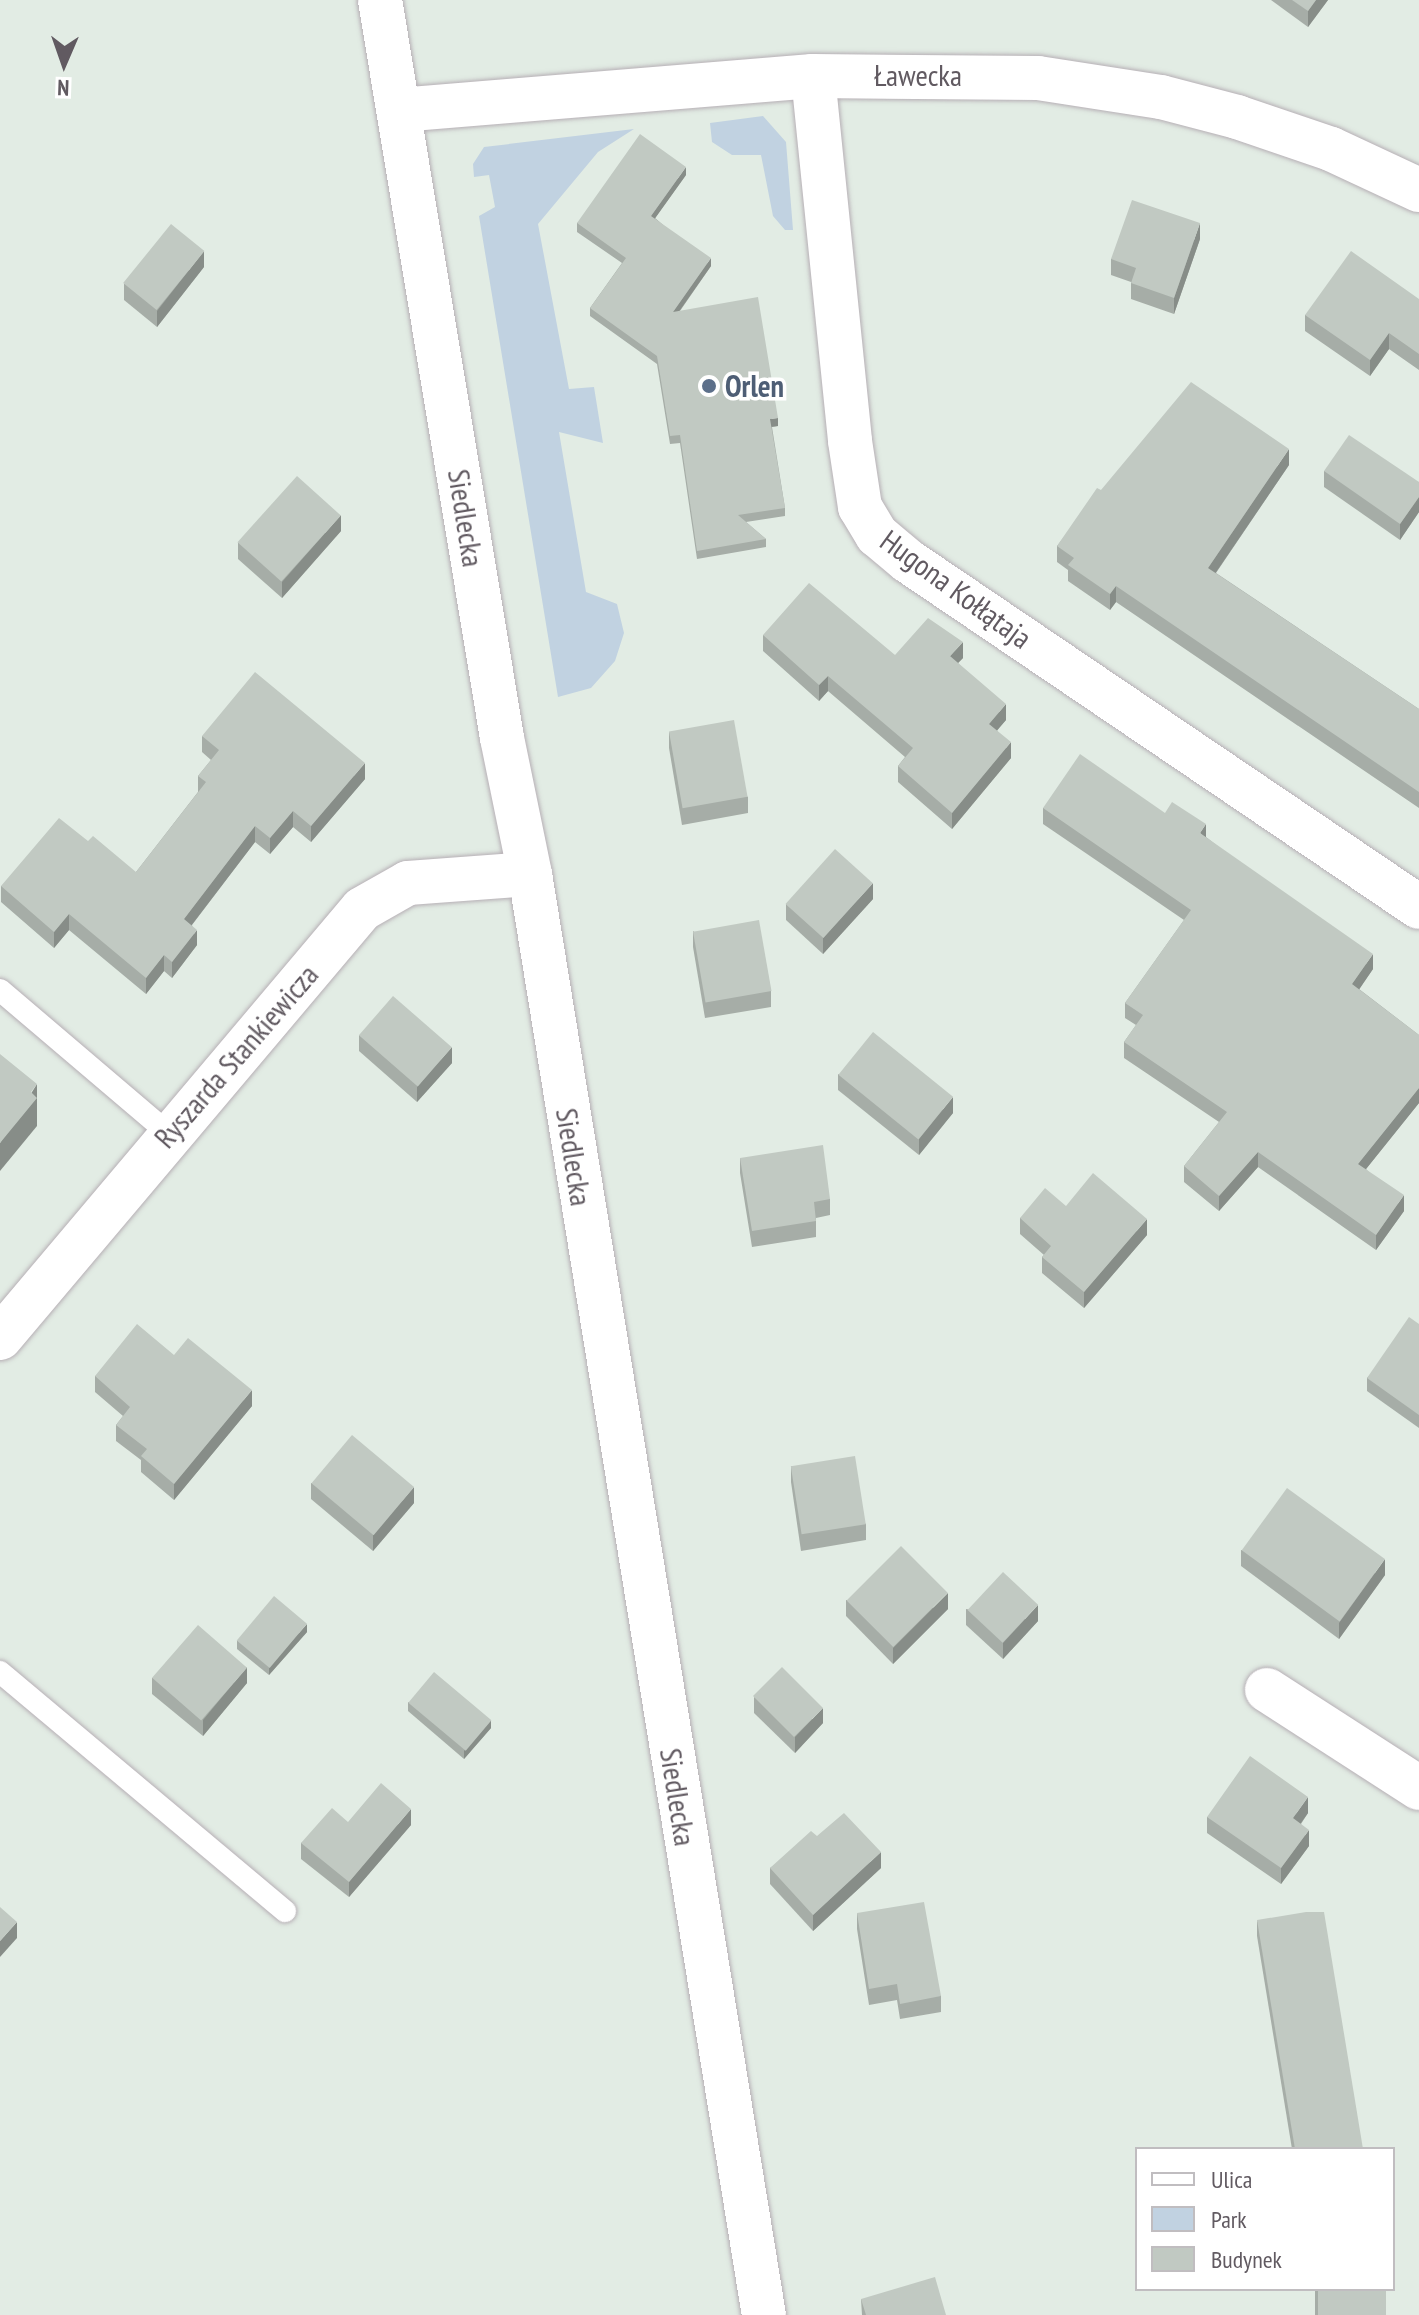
<!DOCTYPE html>
<meta charset="utf-8">
<style>
body{margin:0}
#map{position:relative;width:1419px;height:2315px;overflow:hidden;background:#e2ece4;font-family:"PT Sans Narrow",sans-serif}
div>[style]{position:absolute}
.green>*{inset:0;background:#c1d2e1}
.roads{filter:drop-shadow(0 0 2px #b6afb5) drop-shadow(0 0 2px #b6afb5)}
.lane>*{height:22px;margin:-11px;padding:0 11px;transform-origin:11px;border-radius:11px;background:#fff}
.street>*{height:44px;margin:-22px;padding:0 22px;transform-origin:22px;border-radius:22px;background:#fff}
.secondary>*{height:44px;margin:-22px;padding:0 22px;transform-origin:22px;border-radius:22px;background:#fff}
.wall>*{inset:0;background:#a6ada7;transform-origin:0 0}
.shaded-wall>*{inset:0;background:#878d88}
.building>*{inset:0;background:#c1c9c2;transform-origin:0 0}
.dots>*{width:22px;height:22px;translate:-50% -50%;box-sizing:border-box;border:4px solid #fff;border-radius:50%}
span{translate:-50% -50%;white-space:nowrap;text-align:center;line-height:1.15;-webkit-text-stroke:7px #fff;paint-order:stroke}
.street-label{font-size:30px;color:#615a61}
.service-label{font-size:30px;color:#4e5e75;font-weight:700}
.left{translate:0 -50%;text-align:left}
.legend{position:absolute;left:1135px;top:2147px;width:260px;height:144px;box-sizing:border-box;background:#fff;border:2px solid #c0bdc0;margin:0;padding:10px 14px;list-style:none;font-size:24px;color:#615a61}
.legend li{display:flex;align-items:center;gap:16px;height:40px}
.legend b{width:40px;border:2px solid #c0bdc0}
.north{position:absolute;left:24px;top:24px;width:80px;height:80px;-webkit-text-stroke:6px #fff;paint-order:stroke;rotate:182deg;font-size:22px;font-weight:700;line-height:32px;text-align:center;color:#615a61}
.north::after{content:'';display:block;margin:auto;width:28px;height:36px;background:#615a61;clip-path:polygon(50% 0,100% 100%,50% 72%,0 100%)}
</style>
<div id="map">
<div class="green">
<div style="clip-path:polygon(763px 116px,786px 142px,793px 230px,785px 230px,773px 216px,761px 155px,732px 155px,712px 142px,710px 123px)"></div>
<div style="clip-path:polygon(634px 129px,598px 152px,538px 224px,569px 389px,594px 387px,603px 443px,559px 432px,586px 592px,617px 604px,624px 633px,615px 661px,591px 688px,558px 697px,479px 216px,495px 207px,489px 175px,474px 177px,473px 164px,484px 147px)"></div>
</div>
<div class="roads">
<div class="lane">
<div style="left:0;top:990px;width:222px;rotate:40.4deg"></div>
<div style="left:0;top:1672px;width:372px;rotate:40deg"></div>
</div>
<div class="street">
<div style="left:813px;top:76px;width:367px;rotate:84.2deg"></div>
<div style="left:850px;top:441px;width:67px;rotate:81.4deg"></div>
<div style="left:860px;top:507px;width:33px;rotate:59deg"></div>
<div style="left:877px;top:535px;width:40px;rotate:40deg"></div>
<div style="left:908px;top:561px;width:617px;rotate:34.1deg"></div>
<div style="left:0;top:1338px;width:561px;rotate:-49.84deg"></div>
<div style="left:362px;top:909px;width:53px;rotate:-29.5deg"></div>
<div style="left:408px;top:883px;width:122px;rotate:-4.2deg"></div>
<div style="left:1267px;top:1690px;width:181px;rotate:32.8deg"></div>
</div>
<div class="secondary">
<div style="left:380px;top:0;width:748px;rotate:80.61deg"></div>
<div style="left:502px;top:738px;width:139px;rotate:78.4deg"></div>
<div style="left:530px;top:874px;width:1460px;rotate:80.78deg"></div>
<div style="left:399px;top:110px;width:415px;rotate:-4.7deg"></div>
<div style="left:813px;top:76px;width:225px;rotate:0.5deg"></div>
<div style="left:1038px;top:78px;width:124px;rotate:8.8deg"></div>
<div style="left:1161px;top:97px;width:79px;rotate:14.7deg"></div>
<div style="left:1237px;top:117px;width:99px;rotate:18.8deg"></div>
<div style="left:1331px;top:149px;width:97px;rotate:25deg"></div>
</div>
</div>
<div class="wall">
<div style="clip-path:polygon(1271px 0,1328px 0,1308px 27px)"></div>
<div style="clip-path:polygon(686px 175px,655px 218px,711px 266px,680px 311px,778px 426px,772px 427px,785px 508px,785px 516px,746px 522px,766px 539px,766px 547px,697px 559px,680px 443px,670px 444px,657px 364px,590px 316px,590px 308px,622px 263px,577px 232px,577px 223px)"></div>
<div style="clip-path:polygon(1200px 239px,1174px 314px,1131px 299px,1131px 282px,1111px 275px,1111px 259px)"></div>
<div style="clip-path:polygon(204px 267px,157px 327px,124px 300px,124px 284px)"></div>
<div style="clip-path:polygon(1419px 299px,1419px 370px,1389px 349px,1370px 376px,1305px 331px,1305px 315px)"></div>
<div style="clip-path:polygon(1289px 465px,1216px 573px,1419px 709px,1419px 808px,1116px 602px,1110px 610px,1068px 581px,1068px 570px,1057px 562px,1057px 546px,1101px 490px)"></div>
<div style="clip-path:polygon(1324px 471px,1419px 482px,1419px 512px,1400px 540px,1324px 487px)"></div>
<div style="clip-path:polygon(341px 531px,282px 598px,238px 559px,238px 543px)"></div>
<div style="clip-path:polygon(763px 635px,895px 655px,963px 658px,958px 663px,1006px 720px,997px 730px,1011px 758px,952px 829px,898px 782px,898px 766px,905px 757px,828px 691px,819px 701px,763px 651px)"></div>
<div style="clip-path:polygon(669px 732px,748px 797px,748px 813px,682px 825px,669px 748px)"></div>
<div style="clip-path:polygon(202px 736px,365px 779px,311px 842px,293px 827px,270px 854px,255px 842px,192px 925px,197px 945px,172px 978px,164px 971px,146px 994px,69px 930px,54px 948px,1px 902px,1px 886px,136px 872px,198px 792px,198px 776px,211px 760px,202px 752px)"></div>
<div style="clip-path:polygon(1043px 808px,1165px 813px,1206px 837px,1373px 969px,1359px 989px,1419px 1035px,1419px 1103px,1366px 1169px,1404px 1211px,1376px 1250px,1258px 1167px,1219px 1211px,1184px 1182px,1184px 1166px,1219px 1122px,1124px 1058px,1124px 1042px,1136px 1025px,1125px 1018px,1125px 1003px,1184px 920px,1043px 824px)"></div>
<div style="clip-path:polygon(873px 899px,823px 954px,786px 920px,786px 904px)"></div>
<div style="clip-path:polygon(693px 931px,771px 991px,771px 1007px,705px 1018px,693px 947px)"></div>
<div style="clip-path:polygon(359px 1035px,452px 1063px,417px 1102px,359px 1051px)"></div>
<div style="clip-path:polygon(838px 1074px,953px 1113px,919px 1155px,838px 1090px)"></div>
<div style="clip-path:polygon(740px 1158px,830px 1199px,830px 1215px,816px 1218px,816px 1237px,752px 1247px,740px 1173px)"></div>
<div style="clip-path:polygon(1066px 1206px,1147px 1235px,1084px 1308px,1042px 1273px,1042px 1257px,1044px 1255px,1020px 1234px,1020px 1218px)"></div>
<div style="clip-path:polygon(1419px 1324px,1419px 1428px,1367px 1391px,1367px 1378px)"></div>
<div style="clip-path:polygon(174px 1355px,252px 1406px,174px 1500px,141px 1472px,141px 1460px,116px 1441px,116px 1425px,123px 1416px,95px 1392px,95px 1376px)"></div>
<div style="clip-path:polygon(791px 1466px,866px 1524px,866px 1540px,801px 1551px,791px 1482px)"></div>
<div style="clip-path:polygon(311px 1483px,414px 1503px,373px 1551px,311px 1499px)"></div>
<div style="clip-path:polygon(1241px 1550px,1385px 1575px,1339px 1639px,1241px 1566px)"></div>
<div style="clip-path:polygon(846px 1600px,948px 1609px,893px 1664px,846px 1616px)"></div>
<div style="clip-path:polygon(966px 1609px,1038px 1621px,1003px 1659px,966px 1625px)"></div>
<div style="clip-path:polygon(307px 1632px,269px 1675px,237px 1649px,237px 1641px)"></div>
<div style="clip-path:polygon(152px 1678px,247px 1683px,203px 1736px,152px 1694px)"></div>
<div style="clip-path:polygon(754px 1697px,823px 1723px,795px 1753px,754px 1713px)"></div>
<div style="clip-path:polygon(408px 1702px,491px 1728px,464px 1759px,408px 1711px)"></div>
<div style="clip-path:polygon(1308px 1813px,1301px 1824px,1309px 1846px,1281px 1884px,1207px 1833px,1207px 1817px)"></div>
<div style="clip-path:polygon(348px 1822px,411px 1825px,349px 1897px,301px 1859px,301px 1843px)"></div>
<div style="clip-path:polygon(817px 1836px,881px 1868px,813px 1931px,770px 1884px,770px 1868px)"></div>
<div style="clip-path:polygon(857px 1913px,941px 1996px,941px 2012px,900px 2019px,897px 2000px,869px 2005px,857px 1929px)"></div>
<div style="clip-path:polygon(1257px 1920px,1363px 2149px,1292px 2149px,1257px 1936px)"></div>
<div style="left:1315px;top:2289px;width:71px;height:26px"></div>
<div style="clip-path:polygon(861px 2299px,946px 2315px,862px 2315px)"></div>
</div>
<div class="shaded-wall">
<div style="clip-path:polygon(1316px 0,1328px 0,1308px 27px,1308px 11px)"></div>
<div style="clip-path:polygon(686px 167px,686px 175px,651px 224px,651px 216px)"></div>
<div style="clip-path:polygon(1200px 223px,1200px 239px,1174px 314px,1174px 298px)"></div>
<div style="clip-path:polygon(204px 251px,204px 267px,157px 327px,157px 311px)"></div>
<div style="clip-path:polygon(711px 258px,711px 266px,673px 320px,673px 312px)"></div>
<div style="clip-path:polygon(1389px 333px,1389px 349px,1370px 376px,1370px 360px)"></div>
<div style="clip-path:polygon(778px 418px,778px 426px,770px 427px,770px 419px)"></div>
<div style="clip-path:polygon(1289px 449px,1289px 465px,1208px 584px,1208px 568px)"></div>
<div style="clip-path:polygon(1419px 497px,1419px 512px,1400px 540px,1400px 524px)"></div>
<div style="clip-path:polygon(341px 515px,341px 531px,282px 598px,282px 582px)"></div>
<div style="clip-path:polygon(1116px 586px,1116px 602px,1110px 610px,1110px 594px)"></div>
<div style="clip-path:polygon(963px 642px,963px 658px,950px 671px,950px 656px)"></div>
<div style="clip-path:polygon(828px 676px,828px 691px,819px 701px,819px 685px)"></div>
<div style="clip-path:polygon(1006px 704px,1006px 720px,989px 740px,989px 724px)"></div>
<div style="clip-path:polygon(1011px 742px,1011px 758px,952px 829px,952px 813px)"></div>
<div style="clip-path:polygon(365px 763px,365px 779px,311px 842px,311px 826px)"></div>
<div style="clip-path:polygon(293px 811px,293px 827px,270px 854px,270px 838px)"></div>
<div style="clip-path:polygon(1206px 824px,1206px 839px,1200px 833px)"></div>
<div style="clip-path:polygon(255px 826px,255px 842px,184px 935px,184px 919px)"></div>
<div style="clip-path:polygon(873px 883px,873px 899px,823px 954px,823px 938px)"></div>
<div style="clip-path:polygon(69px 914px,69px 930px,54px 948px,54px 932px)"></div>
<div style="clip-path:polygon(197px 930px,197px 945px,172px 978px,172px 962px)"></div>
<div style="clip-path:polygon(1373px 954px,1373px 969px,1352px 1000px,1352px 984px)"></div>
<div style="clip-path:polygon(164px 955px,164px 971px,146px 994px,146px 978px)"></div>
<div style="clip-path:polygon(452px 1047px,452px 1063px,417px 1102px,417px 1087px)"></div>
<div style="clip-path:polygon(37px 1084px,37px 1126px,0 1171px,0 1143px)"></div>
<div style="clip-path:polygon(1419px 1088px,1419px 1103px,1358px 1179px,1358px 1164px)"></div>
<div style="clip-path:polygon(953px 1097px,953px 1113px,919px 1155px,919px 1139px)"></div>
<div style="clip-path:polygon(1258px 1152px,1258px 1167px,1219px 1211px,1219px 1196px)"></div>
<div style="clip-path:polygon(1404px 1195px,1404px 1211px,1376px 1250px,1376px 1235px)"></div>
<div style="clip-path:polygon(1147px 1219px,1147px 1235px,1084px 1308px,1084px 1292px)"></div>
<div style="clip-path:polygon(252px 1390px,252px 1406px,174px 1500px,174px 1484px)"></div>
<div style="clip-path:polygon(414px 1487px,414px 1503px,373px 1551px,373px 1535px)"></div>
<div style="clip-path:polygon(1385px 1559px,1385px 1575px,1339px 1639px,1339px 1623px)"></div>
<div style="clip-path:polygon(948px 1593px,948px 1609px,893px 1664px,893px 1648px)"></div>
<div style="clip-path:polygon(1038px 1605px,1038px 1621px,1003px 1659px,1003px 1643px)"></div>
<div style="clip-path:polygon(307px 1624px,307px 1632px,269px 1675px,269px 1667px)"></div>
<div style="clip-path:polygon(247px 1667px,247px 1683px,203px 1736px,203px 1720px)"></div>
<div style="clip-path:polygon(823px 1708px,823px 1723px,795px 1753px,795px 1737px)"></div>
<div style="clip-path:polygon(491px 1720px,491px 1728px,464px 1759px,464px 1751px)"></div>
<div style="clip-path:polygon(1308px 1797px,1308px 1813px,1293px 1834px,1293px 1818px)"></div>
<div style="clip-path:polygon(411px 1809px,411px 1825px,349px 1897px,349px 1882px)"></div>
<div style="clip-path:polygon(1309px 1830px,1309px 1846px,1281px 1884px,1281px 1868px)"></div>
<div style="clip-path:polygon(881px 1852px,881px 1868px,813px 1931px,813px 1915px)"></div>
<div style="clip-path:polygon(17px 1922px,17px 1938px,0 1957px,0 1941px)"></div>
</div>
<div class="building">
<div style="clip-path:polygon(1292px 0,1316px 0,1308px 11px)"></div>
<div style="clip-path:polygon(640px 134px,686px 167px,651px 216px,711px 258px,673px 312px,758px 297px,778px 418px,770px 419px,785px 508px,738px 515px,766px 539px,697px 551px,680px 435px,670px 436px,657px 356px,590px 308px,626px 258px,577px 223px)"></div>
<div style="clip-path:polygon(1132px 200px,1200px 223px,1174px 298px,1131px 283px,1136px 268px,1111px 259px)"></div>
<div style="left:171px;top:224px;width:43px;height:76px;rotate:39deg"></div>
<div style="clip-path:polygon(1351px 251px,1419px 299px,1419px 354px,1389px 333px,1370px 360px,1305px 315px)"></div>
<div style="clip-path:polygon(1191px 382px,1289px 449px,1208px 568px,1419px 709px,1419px 792px,1116px 586px,1110px 594px,1068px 565px,1074px 558px,1057px 546px,1097px 488px,1101px 490px)"></div>
<div style="clip-path:polygon(1349px 435px,1419px 482px,1419px 497px,1400px 524px,1324px 471px)"></div>
<div style="left:297px;top:476px;width:59px;height:89px;rotate:42deg"></div>
<div style="clip-path:polygon(809px 583px,895px 655px,928px 618px,963px 642px,950px 656px,1006px 704px,989px 724px,1011px 742px,952px 813px,898px 766px,913px 748px,828px 676px,819px 685px,763px 635px)"></div>
<div style="clip-path:polygon(255px 672px,365px 763px,311px 826px,293px 811px,270px 838px,255px 826px,184px 919px,197px 930px,172px 962px,164px 955px,146px 978px,69px 914px,54px 932px,1px 886px,59px 818px,88px 841px,93px 836px,136px 872px,206px 782px,198px 776px,219px 750px,202px 736px)"></div>
<div style="left:734px;top:720px;width:78px;height:66px;rotate:80deg"></div>
<div style="clip-path:polygon(1080px 754px,1165px 813px,1172px 802px,1206px 824px,1200px 833px,1373px 954px,1352px 984px,1419px 1035px,1419px 1088px,1358px 1164px,1404px 1195px,1376px 1235px,1258px 1152px,1219px 1196px,1184px 1166px,1227px 1112px,1124px 1042px,1143px 1015px,1125px 1003px,1191px 910px,1043px 808px)"></div>
<div style="left:835px;top:849px;width:51px;height:74px;rotate:42deg"></div>
<div style="left:759px;top:920px;width:72px;height:67px;rotate:80deg"></div>
<div style="left:393px;top:996px;width:78px;height:52px;rotate:41deg"></div>
<div style="left:873px;top:1032px;width:103px;height:55px;rotate:39deg"></div>
<div style="clip-path:polygon(0 1054px,37px 1084px,31px 1092px,37px 1098px,0 1143px)"></div>
<div style="clip-path:polygon(823px 1145px,830px 1199px,814px 1202px,816px 1221px,752px 1231px,740px 1158px)"></div>
<div style="clip-path:polygon(1093px 1173px,1147px 1219px,1084px 1292px,1042px 1257px,1051px 1246px,1020px 1218px,1045px 1188px,1066px 1206px)"></div>
<div style="clip-path:polygon(1409px 1317px,1419px 1324px,1419px 1415px,1367px 1378px)"></div>
<div style="clip-path:polygon(137px 1324px,174px 1355px,188px 1338px,252px 1390px,174px 1484px,141px 1456px,147px 1449px,116px 1425px,130px 1407px,95px 1376px)"></div>
<div style="left:352px;top:1435px;width:81px;height:63px;rotate:40deg"></div>
<div style="left:855px;top:1456px;width:69px;height:65px;rotate:81deg"></div>
<div style="left:1287px;top:1488px;width:121px;height:77px;rotate:36deg"></div>
<div style="left:901px;top:1546px;width:66px;height:77px;rotate:45deg"></div>
<div style="left:1003px;top:1572px;width:48px;height:52px;rotate:43deg"></div>
<div style="left:274px;top:1596px;width:43px;height:58px;rotate:40deg"></div>
<div style="left:198px;top:1625px;width:65px;height:70px;rotate:41deg"></div>
<div style="left:782px;top:1667px;width:58px;height:41px;rotate:45deg"></div>
<div style="left:434px;top:1672px;width:75px;height:40px;rotate:40deg"></div>
<div style="clip-path:polygon(1250px 1756px,1308px 1797px,1293px 1818px,1309px 1830px,1281px 1868px,1207px 1817px)"></div>
<div style="clip-path:polygon(381px 1783px,411px 1809px,349px 1882px,301px 1843px,332px 1808px,348px 1822px)"></div>
<div style="clip-path:polygon(844px 1813px,881px 1852px,813px 1915px,770px 1868px,811px 1831px,817px 1836px)"></div>
<div style="clip-path:polygon(924px 1902px,941px 1996px,900px 2004px,897px 1984px,869px 1989px,857px 1913px)"></div>
<div style="clip-path:polygon(0 1907px,17px 1922px,0 1941px)"></div>
<div style="clip-path:polygon(1306px 1912px,1324px 1912px,1363px 2149px,1295px 2149px,1257px 1920px)"></div>
<div style="clip-path:polygon(935px 2277px,946px 2315px,866px 2315px,861px 2299px)"></div>
<div style="left:1318px;top:2289px;width:68px;height:26px"></div>
</div>
<div class="dots">
<div style="left:709px;top:386px;background:#5c6f8a"></div>
</div>
<div class="street-label">
<span style="left:918px;top:75px">Ławecka</span>
<span style="left:466px;top:518px;rotate:81deg">Siedlecka</span>
<span style="left:956px;top:589px;rotate:36deg">Hugona Kołłątaja</span>
<span style="left:236px;top:1056px;rotate:-49deg">Ryszarda Stankiewicza</span>
<span style="left:574px;top:1157px;rotate:81deg">Siedlecka</span>
<span style="left:678px;top:1797px;rotate:81deg">Siedlecka</span>
</div>
<div class="service-label">
<span class="left" style="left:725px;top:386px">Orlen</span>
</div>
<ul class="legend">
<li><b style="height:10px;background:#fff"></b>Ulica</li>
<li><b style="height:22px;background:#c1d2e1"></b>Park</li>
<li><b style="height:22px;background:#c1c9c2"></b>Budynek</li>
</ul>
<div class="north">N</div>
</div>
